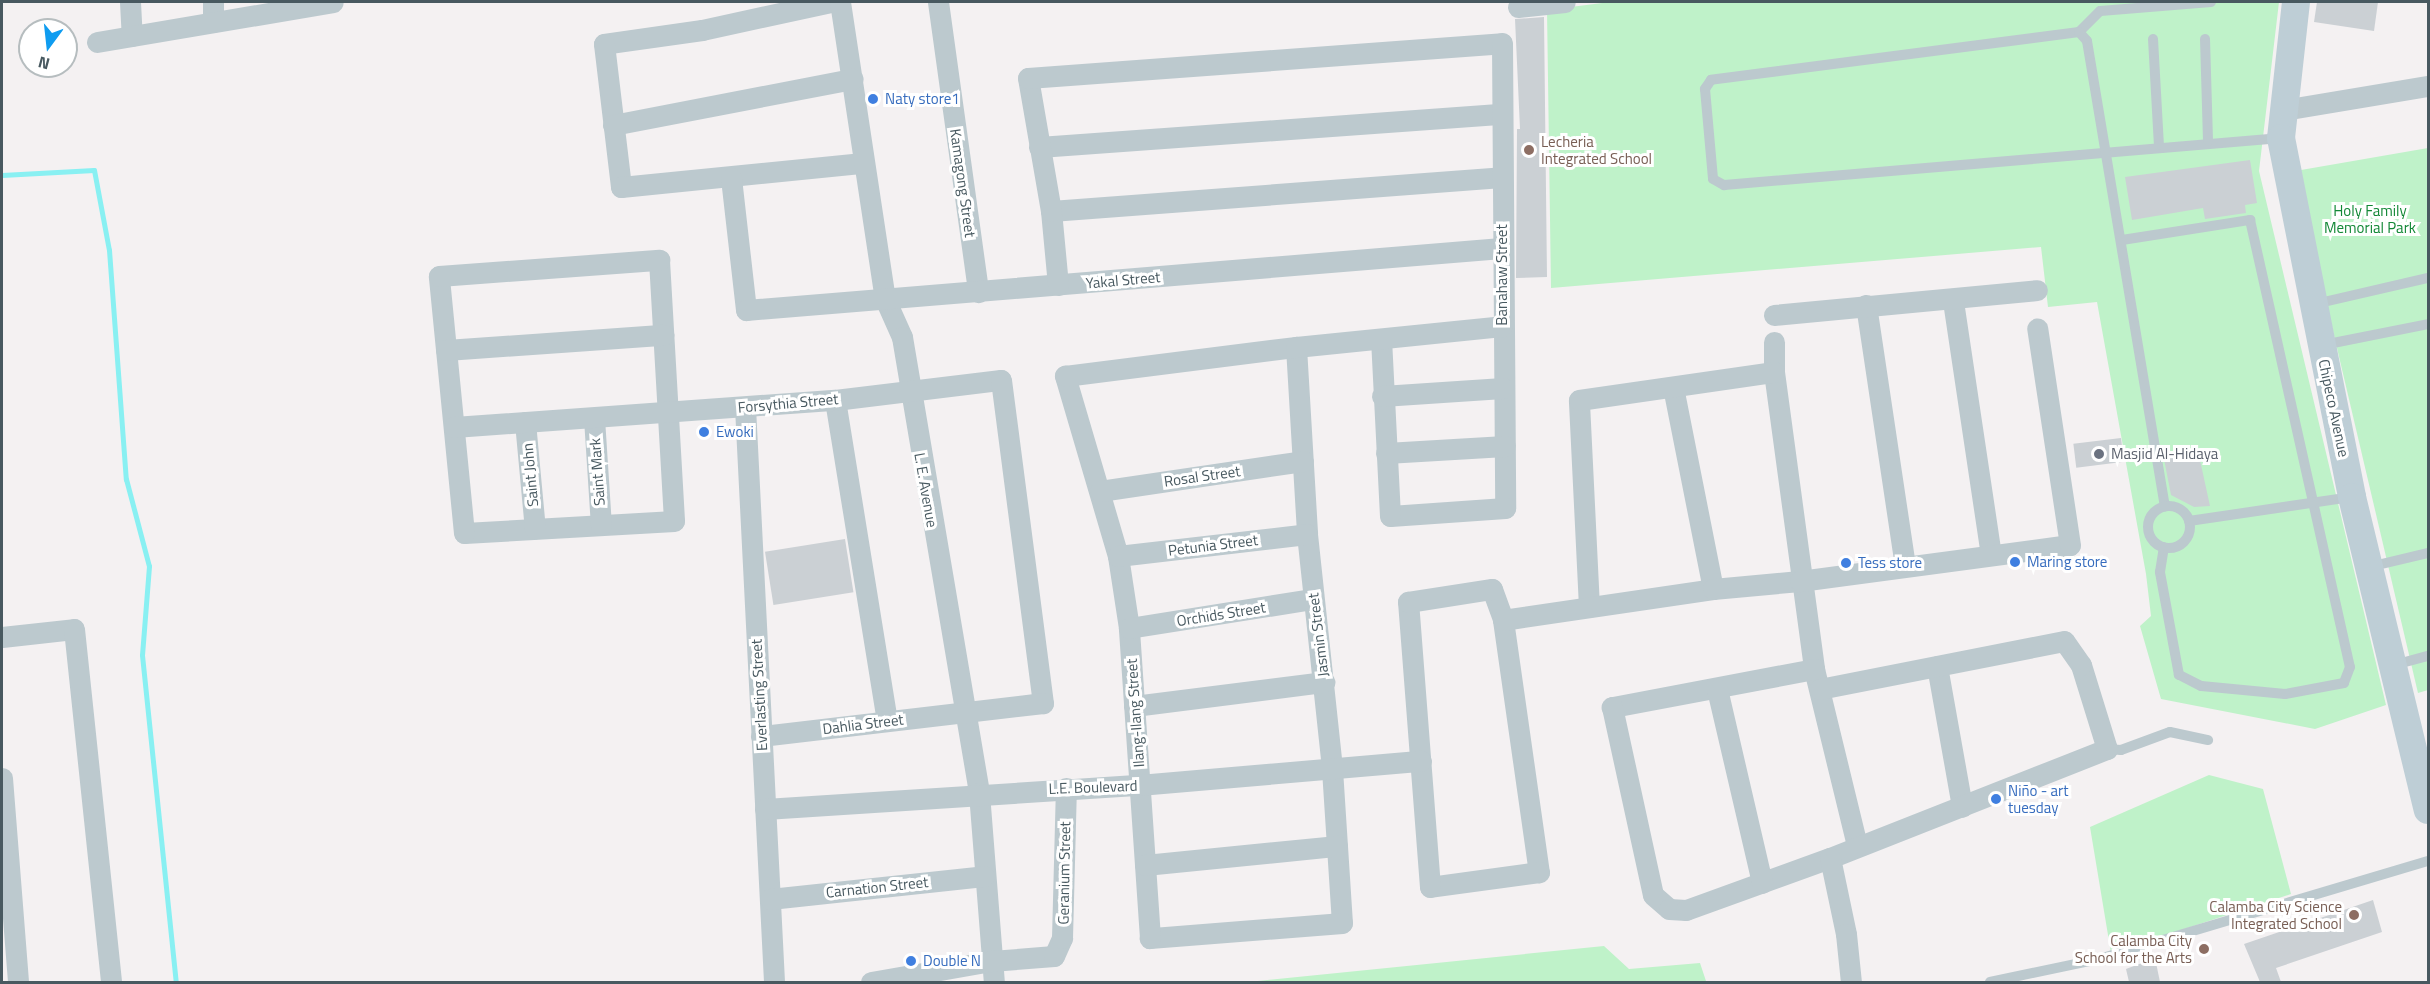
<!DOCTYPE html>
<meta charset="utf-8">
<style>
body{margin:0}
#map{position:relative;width:2430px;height:984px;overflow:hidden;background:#f4f1f2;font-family:"Titillium Web",sans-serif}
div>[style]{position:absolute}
.green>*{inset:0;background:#bff2c9}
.stream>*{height:5px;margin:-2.5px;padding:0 2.5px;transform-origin:2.5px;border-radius:2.5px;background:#89f0f2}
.building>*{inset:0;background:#cbd0d4;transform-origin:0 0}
.lane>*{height:10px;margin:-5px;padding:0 5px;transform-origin:5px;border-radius:5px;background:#bcc9ce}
.lane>.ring{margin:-5px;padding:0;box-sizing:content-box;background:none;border:10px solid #bcc9ce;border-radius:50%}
.street>*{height:21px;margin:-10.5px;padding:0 10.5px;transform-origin:10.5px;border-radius:10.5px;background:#bcc9ce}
.secondary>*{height:28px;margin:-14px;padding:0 14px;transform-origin:14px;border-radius:14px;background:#beced6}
.dots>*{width:16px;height:16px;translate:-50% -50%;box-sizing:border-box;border:3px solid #fff;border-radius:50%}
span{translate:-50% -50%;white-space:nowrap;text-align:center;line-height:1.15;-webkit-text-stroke:6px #fff;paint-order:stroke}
.shop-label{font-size:15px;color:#366cbe}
.left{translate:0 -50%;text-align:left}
.education-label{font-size:15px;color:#785e54}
.right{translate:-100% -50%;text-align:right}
.street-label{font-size:15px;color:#485960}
.park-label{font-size:15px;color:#128836}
.worship-label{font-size:15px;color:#5b616d}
.frame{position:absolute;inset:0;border:3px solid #485960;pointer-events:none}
.north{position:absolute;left:18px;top:18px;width:60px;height:60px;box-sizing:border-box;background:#fff;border:2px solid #b6bdbf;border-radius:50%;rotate:195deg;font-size:16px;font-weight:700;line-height:24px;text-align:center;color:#485960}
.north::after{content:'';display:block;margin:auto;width:21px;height:27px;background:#0f9cf0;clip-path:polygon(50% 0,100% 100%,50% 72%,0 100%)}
</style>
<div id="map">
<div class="green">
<div style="clip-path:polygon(1610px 2px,2279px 2px,2259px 171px,2386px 705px,2315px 729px,2161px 699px,2140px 626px,2151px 616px,2146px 574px,2097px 302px,2048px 307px,2041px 247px,1551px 288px,1547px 10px)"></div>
<div style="clip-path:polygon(2428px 148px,2428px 690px,2418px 693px,2325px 297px,2301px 170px)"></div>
<div style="clip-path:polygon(2209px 775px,2263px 789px,2291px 894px,2111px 953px,2090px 827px)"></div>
<div style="clip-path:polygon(1604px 946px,1629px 969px,1700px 963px,1706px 981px,1248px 982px)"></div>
</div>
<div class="stream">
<div style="left:2px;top:175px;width:92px;rotate:-3.1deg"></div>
<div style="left:94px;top:170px;width:81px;rotate:79.4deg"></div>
<div style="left:109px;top:250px;width:230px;rotate:85.8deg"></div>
<div style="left:126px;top:479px;width:90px;rotate:75.2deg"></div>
<div style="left:149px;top:566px;width:89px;rotate:94.5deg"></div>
<div style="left:142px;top:655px;width:329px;rotate:84.1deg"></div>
</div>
<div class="building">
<div style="clip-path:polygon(2317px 2px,2378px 2px,2374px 31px,2314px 22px)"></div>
<div style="clip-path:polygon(1544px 17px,1547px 277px,1516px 278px,1517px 129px,1520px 129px,1515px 19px)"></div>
<div style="clip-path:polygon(2250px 160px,2257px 203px,2245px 205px,2246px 213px,2205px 219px,2203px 208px,2132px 220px,2125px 177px)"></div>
<div style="left:2121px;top:438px;width:24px;height:48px;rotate:83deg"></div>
<div style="clip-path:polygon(2198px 451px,2210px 506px,2194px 507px,2171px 495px,2164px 459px)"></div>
<div style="left:845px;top:539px;width:54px;height:81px;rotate:81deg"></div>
<div style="clip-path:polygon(2373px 900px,2382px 932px,2276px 968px,2281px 982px,2260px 982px,2244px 944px)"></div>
<div style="clip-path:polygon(2155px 958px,2160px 982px,2129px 982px,2126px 969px)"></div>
</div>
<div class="lane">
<div style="left:2211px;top:2px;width:111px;rotate:175.4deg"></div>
<div style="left:2100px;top:11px;width:30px;rotate:135deg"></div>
<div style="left:2079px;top:32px;width:371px;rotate:172.6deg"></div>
<div style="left:1711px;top:80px;width:11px;rotate:124deg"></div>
<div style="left:1705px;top:89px;width:90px;rotate:84.9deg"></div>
<div style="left:1713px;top:179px;width:13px;rotate:29deg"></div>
<div style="left:1724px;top:185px;width:559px;rotate:-4.82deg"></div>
<div style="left:2079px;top:32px;width:12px;rotate:48deg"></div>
<div style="left:2087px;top:41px;width:472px;rotate:80.5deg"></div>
<div style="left:2153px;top:39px;width:106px;rotate:86.8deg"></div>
<div style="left:2205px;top:39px;width:102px;rotate:88.3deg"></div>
<div style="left:2122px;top:240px;width:130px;rotate:-8.9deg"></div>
<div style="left:2250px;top:220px;width:458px;rotate:77.4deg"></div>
<div style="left:2350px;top:667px;width:17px;rotate:111deg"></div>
<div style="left:2344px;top:683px;width:60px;rotate:169.4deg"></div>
<div style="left:2285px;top:694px;width:84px;rotate:-174.6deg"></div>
<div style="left:2201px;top:686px;width:25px;rotate:-153deg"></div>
<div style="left:2179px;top:675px;width:105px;rotate:-100.5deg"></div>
<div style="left:2160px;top:572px;width:25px;rotate:-81deg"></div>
<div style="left:2315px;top:304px;width:116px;rotate:-13deg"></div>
<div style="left:2323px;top:345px;width:107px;rotate:-11.3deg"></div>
<div class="ring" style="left:2148px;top:506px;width:32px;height:32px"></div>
<div style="left:2189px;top:521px;width:165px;rotate:-8.4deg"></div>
<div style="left:2369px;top:567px;width:61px;rotate:-13.3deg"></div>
<div style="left:2394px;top:665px;width:35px;rotate:-15deg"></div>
<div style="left:2107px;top:749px;width:14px;rotate:4deg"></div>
<div style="left:2121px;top:750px;width:52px;rotate:-20.2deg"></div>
<div style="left:2170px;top:732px;width:39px;rotate:12deg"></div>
<div style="left:1990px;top:982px;width:111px;rotate:-11.9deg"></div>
<div style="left:2099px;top:959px;width:343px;rotate:-16.6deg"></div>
</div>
<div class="street">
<div style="left:130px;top:2px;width:34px;rotate:87deg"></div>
<div style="left:213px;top:2px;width:20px;rotate:90deg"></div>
<div style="left:831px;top:2px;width:132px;rotate:167.8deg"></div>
<div style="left:702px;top:30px;width:99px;rotate:171.9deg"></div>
<div style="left:604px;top:44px;width:144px;rotate:83.2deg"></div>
<div style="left:621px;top:187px;width:243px;rotate:-5.7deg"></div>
<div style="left:840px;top:2px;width:300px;rotate:81.4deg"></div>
<div style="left:885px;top:299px;width:42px;rotate:65.9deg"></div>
<div style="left:902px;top:337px;width:462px;rotate:80.4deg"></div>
<div style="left:979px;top:793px;width:190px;rotate:85.5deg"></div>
<div style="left:938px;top:2px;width:293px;rotate:82.1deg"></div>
<div style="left:1518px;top:7px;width:47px;rotate:-6.1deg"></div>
<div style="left:97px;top:42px;width:239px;rotate:-9.6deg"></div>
<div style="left:2284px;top:110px;width:146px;rotate:-9.5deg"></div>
<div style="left:613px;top:125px;width:244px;rotate:-10.9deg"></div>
<div style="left:1039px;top:147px;width:464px;rotate:-4.1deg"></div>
<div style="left:731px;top:178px;width:133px;rotate:83.5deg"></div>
<div style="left:746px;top:310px;width:758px;rotate:-4.69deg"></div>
<div style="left:1051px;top:211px;width:452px;rotate:-4.3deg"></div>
<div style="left:659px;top:260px;width:261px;rotate:86.7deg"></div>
<div style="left:674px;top:521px;width:210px;rotate:176.7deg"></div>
<div style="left:464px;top:533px;width:258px;rotate:-95.6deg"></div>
<div style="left:439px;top:276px;width:221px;rotate:-4.2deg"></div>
<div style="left:1058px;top:285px;width:74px;rotate:-95.4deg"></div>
<div style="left:1051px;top:211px;width:135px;rotate:-99.8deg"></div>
<div style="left:1028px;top:78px;width:475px;rotate:-4.2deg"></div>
<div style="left:1502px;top:43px;width:465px;rotate:89.6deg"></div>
<div style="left:1505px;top:508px;width:115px;rotate:176deg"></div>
<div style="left:1390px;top:516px;width:176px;rotate:-92.9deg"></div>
<div style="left:1953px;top:301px;width:256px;rotate:81.5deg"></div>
<div style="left:1866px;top:305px;width:263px;rotate:81.5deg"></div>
<div style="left:1774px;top:315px;width:264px;rotate:-5.4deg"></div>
<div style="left:1774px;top:342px;width:30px;rotate:90deg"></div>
<div style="left:1774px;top:372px;width:300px;rotate:82.3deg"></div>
<div style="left:1814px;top:669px;width:182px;rotate:76.3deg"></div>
<div style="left:1296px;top:347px;width:187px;rotate:86.6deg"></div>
<div style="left:1307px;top:534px;width:236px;rotate:83.9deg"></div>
<div style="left:1332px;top:769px;width:154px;rotate:86.3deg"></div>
<div style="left:1342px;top:923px;width:193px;rotate:175.5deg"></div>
<div style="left:1150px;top:938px;width:311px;rotate:-93.9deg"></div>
<div style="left:1129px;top:628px;width:73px;rotate:-98.7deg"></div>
<div style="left:1118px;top:556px;width:188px;rotate:-106.4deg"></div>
<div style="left:1065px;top:376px;width:233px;rotate:-7.2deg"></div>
<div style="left:1296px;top:347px;width:207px;rotate:-5.8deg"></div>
<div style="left:446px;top:350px;width:218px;rotate:-4deg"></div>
<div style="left:1673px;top:387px;width:206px;rotate:78.8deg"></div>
<div style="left:1382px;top:396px;width:121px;rotate:-3.8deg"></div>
<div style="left:835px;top:400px;width:325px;rotate:80.8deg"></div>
<div style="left:745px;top:407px;width:576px;rotate:87.11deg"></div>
<div style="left:594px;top:418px;width:107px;rotate:86.3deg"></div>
<div style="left:525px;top:422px;width:107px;rotate:84.7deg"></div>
<div style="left:454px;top:427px;width:382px;rotate:-4.1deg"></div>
<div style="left:835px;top:400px;width:167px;rotate:-6.9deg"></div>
<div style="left:1001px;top:380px;width:326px;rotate:82.6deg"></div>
<div style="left:1043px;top:703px;width:284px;rotate:173.3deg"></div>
<div style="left:1386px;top:453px;width:119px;rotate:-3.4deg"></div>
<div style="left:1100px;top:491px;width:205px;rotate:-8.4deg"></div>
<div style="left:1118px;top:556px;width:190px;rotate:-6.6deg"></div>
<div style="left:1492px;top:589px;width:33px;rotate:70deg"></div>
<div style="left:1503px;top:620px;width:255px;rotate:81.9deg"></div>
<div style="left:1539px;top:872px;width:110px;rotate:172.2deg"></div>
<div style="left:1430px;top:887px;width:286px;rotate:-94.4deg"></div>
<div style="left:1408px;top:602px;width:85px;rotate:-8.8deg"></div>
<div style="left:1589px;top:607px;width:207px;rotate:-92.8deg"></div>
<div style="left:1579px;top:400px;width:197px;rotate:-8.2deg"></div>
<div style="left:1503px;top:620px;width:212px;rotate:-8.4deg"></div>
<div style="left:1713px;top:589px;width:87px;rotate:-5.3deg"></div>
<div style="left:1800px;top:581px;width:272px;rotate:-7.6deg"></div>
<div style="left:2070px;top:545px;width:219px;rotate:-98.6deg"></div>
<div style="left:1129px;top:628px;width:186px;rotate:-9deg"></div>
<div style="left:2px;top:637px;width:72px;rotate:-6.3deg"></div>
<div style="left:74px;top:629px;width:355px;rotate:84deg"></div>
<div style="left:1937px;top:666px;width:143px;rotate:79.9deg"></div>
<div style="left:1814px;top:669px;width:206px;rotate:169.3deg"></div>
<div style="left:1612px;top:707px;width:192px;rotate:77.7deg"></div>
<div style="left:1653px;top:895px;width:21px;rotate:41deg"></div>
<div style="left:1669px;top:909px;width:17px;rotate:3deg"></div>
<div style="left:1686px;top:910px;width:153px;rotate:-19.9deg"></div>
<div style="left:1830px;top:858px;width:298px;rotate:-21.5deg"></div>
<div style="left:2107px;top:749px;width:88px;rotate:-107.2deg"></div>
<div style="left:2081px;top:665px;width:29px;rotate:-125deg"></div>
<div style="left:2064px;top:641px;width:249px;rotate:168.9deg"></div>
<div style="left:1717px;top:689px;width:199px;rotate:76.9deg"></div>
<div style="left:1134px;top:706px;width:192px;rotate:-7.2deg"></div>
<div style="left:2px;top:778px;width:205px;rotate:85.5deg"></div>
<div style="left:765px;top:809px;width:375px;rotate:-3.7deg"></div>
<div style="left:1139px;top:785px;width:283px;rotate:-4.9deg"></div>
<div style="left:1830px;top:858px;width:78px;rotate:78.1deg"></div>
<div style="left:1846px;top:934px;width:48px;rotate:84.1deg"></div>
<div style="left:1145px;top:865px;width:193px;rotate:-5.7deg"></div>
<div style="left:770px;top:899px;width:215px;rotate:-6.1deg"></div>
<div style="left:871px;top:982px;width:122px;rotate:-9.9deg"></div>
<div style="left:991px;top:961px;width:63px;rotate:-4.5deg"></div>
<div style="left:1054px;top:956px;width:20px;rotate:-66deg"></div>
<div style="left:1062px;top:938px;width:150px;rotate:-88.5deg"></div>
</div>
<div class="secondary">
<div style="left:2296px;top:2px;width:137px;rotate:96.3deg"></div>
<div style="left:2281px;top:138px;width:366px;rotate:78.8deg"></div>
<div style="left:2352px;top:497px;width:322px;rotate:76.4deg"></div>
</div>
<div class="dots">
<div style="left:873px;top:99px;background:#3f7fe0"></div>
<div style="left:1529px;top:150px;background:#8d6e63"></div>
<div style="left:704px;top:432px;background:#3f7fe0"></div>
<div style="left:2099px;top:454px;background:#6b7280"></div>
<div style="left:2015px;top:562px;background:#3f7fe0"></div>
<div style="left:1846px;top:563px;background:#3f7fe0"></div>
<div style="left:1996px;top:799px;background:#3f7fe0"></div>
<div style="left:2354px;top:915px;background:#8d6e63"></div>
<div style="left:2204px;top:949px;background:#8d6e63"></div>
<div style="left:911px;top:961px;background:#3f7fe0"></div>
</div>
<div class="shop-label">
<span class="left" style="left:885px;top:99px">Naty store1</span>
<span class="left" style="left:716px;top:432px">Ewoki</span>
<span class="left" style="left:2027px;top:562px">Maring store</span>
<span class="left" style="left:1858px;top:563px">Tess store</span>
<span class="left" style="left:2008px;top:799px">Niño - art<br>tuesday</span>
<span class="left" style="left:923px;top:961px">Double N</span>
</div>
<div class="education-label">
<span class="left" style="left:1541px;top:150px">Lecheria<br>Integrated School</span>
<span class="right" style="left:2342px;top:915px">Calamba City Science<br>Integrated School</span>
<span class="right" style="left:2192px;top:949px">Calamba City<br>School for the Arts</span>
</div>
<div class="street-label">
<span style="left:963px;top:183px;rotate:82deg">Kamagong Street</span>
<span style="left:1502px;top:275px;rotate:-90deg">Banahaw Street</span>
<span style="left:1123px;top:280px;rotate:-5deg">Yakal Street</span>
<span style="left:788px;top:403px;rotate:-5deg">Forsythia Street</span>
<span style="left:2334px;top:408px;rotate:78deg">Chipeco Avenue</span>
<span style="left:597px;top:472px;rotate:-94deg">Saint Mark</span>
<span style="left:530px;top:475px;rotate:-95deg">Saint John</span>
<span style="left:1202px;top:476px;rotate:-8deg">Rosal Street</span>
<span style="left:926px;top:490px;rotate:80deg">L. E. Avenue</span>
<span style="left:1213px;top:545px;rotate:-7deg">Petunia Street</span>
<span style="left:1221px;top:614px;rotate:-9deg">Orchids Street</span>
<span style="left:1318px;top:635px;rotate:-97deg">Jasmin Street</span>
<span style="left:759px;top:695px;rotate:-93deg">Everlasting Street</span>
<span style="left:1135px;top:713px;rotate:-94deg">Ilang-Ilang Street</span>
<span style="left:863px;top:724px;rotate:-7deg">Dahlia Street</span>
<span style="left:1093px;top:787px;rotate:-2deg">L.E. Boulevard</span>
<span style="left:1064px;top:873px;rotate:-89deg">Geranium Street</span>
<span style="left:877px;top:887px;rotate:-6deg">Carnation Street</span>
</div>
<div class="park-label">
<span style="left:2370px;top:219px">Holy Family<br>Memorial Park</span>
</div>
<div class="worship-label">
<span class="left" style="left:2111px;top:454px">Masjid Al-Hidaya</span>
</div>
<div class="frame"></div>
<div class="north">N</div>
</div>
